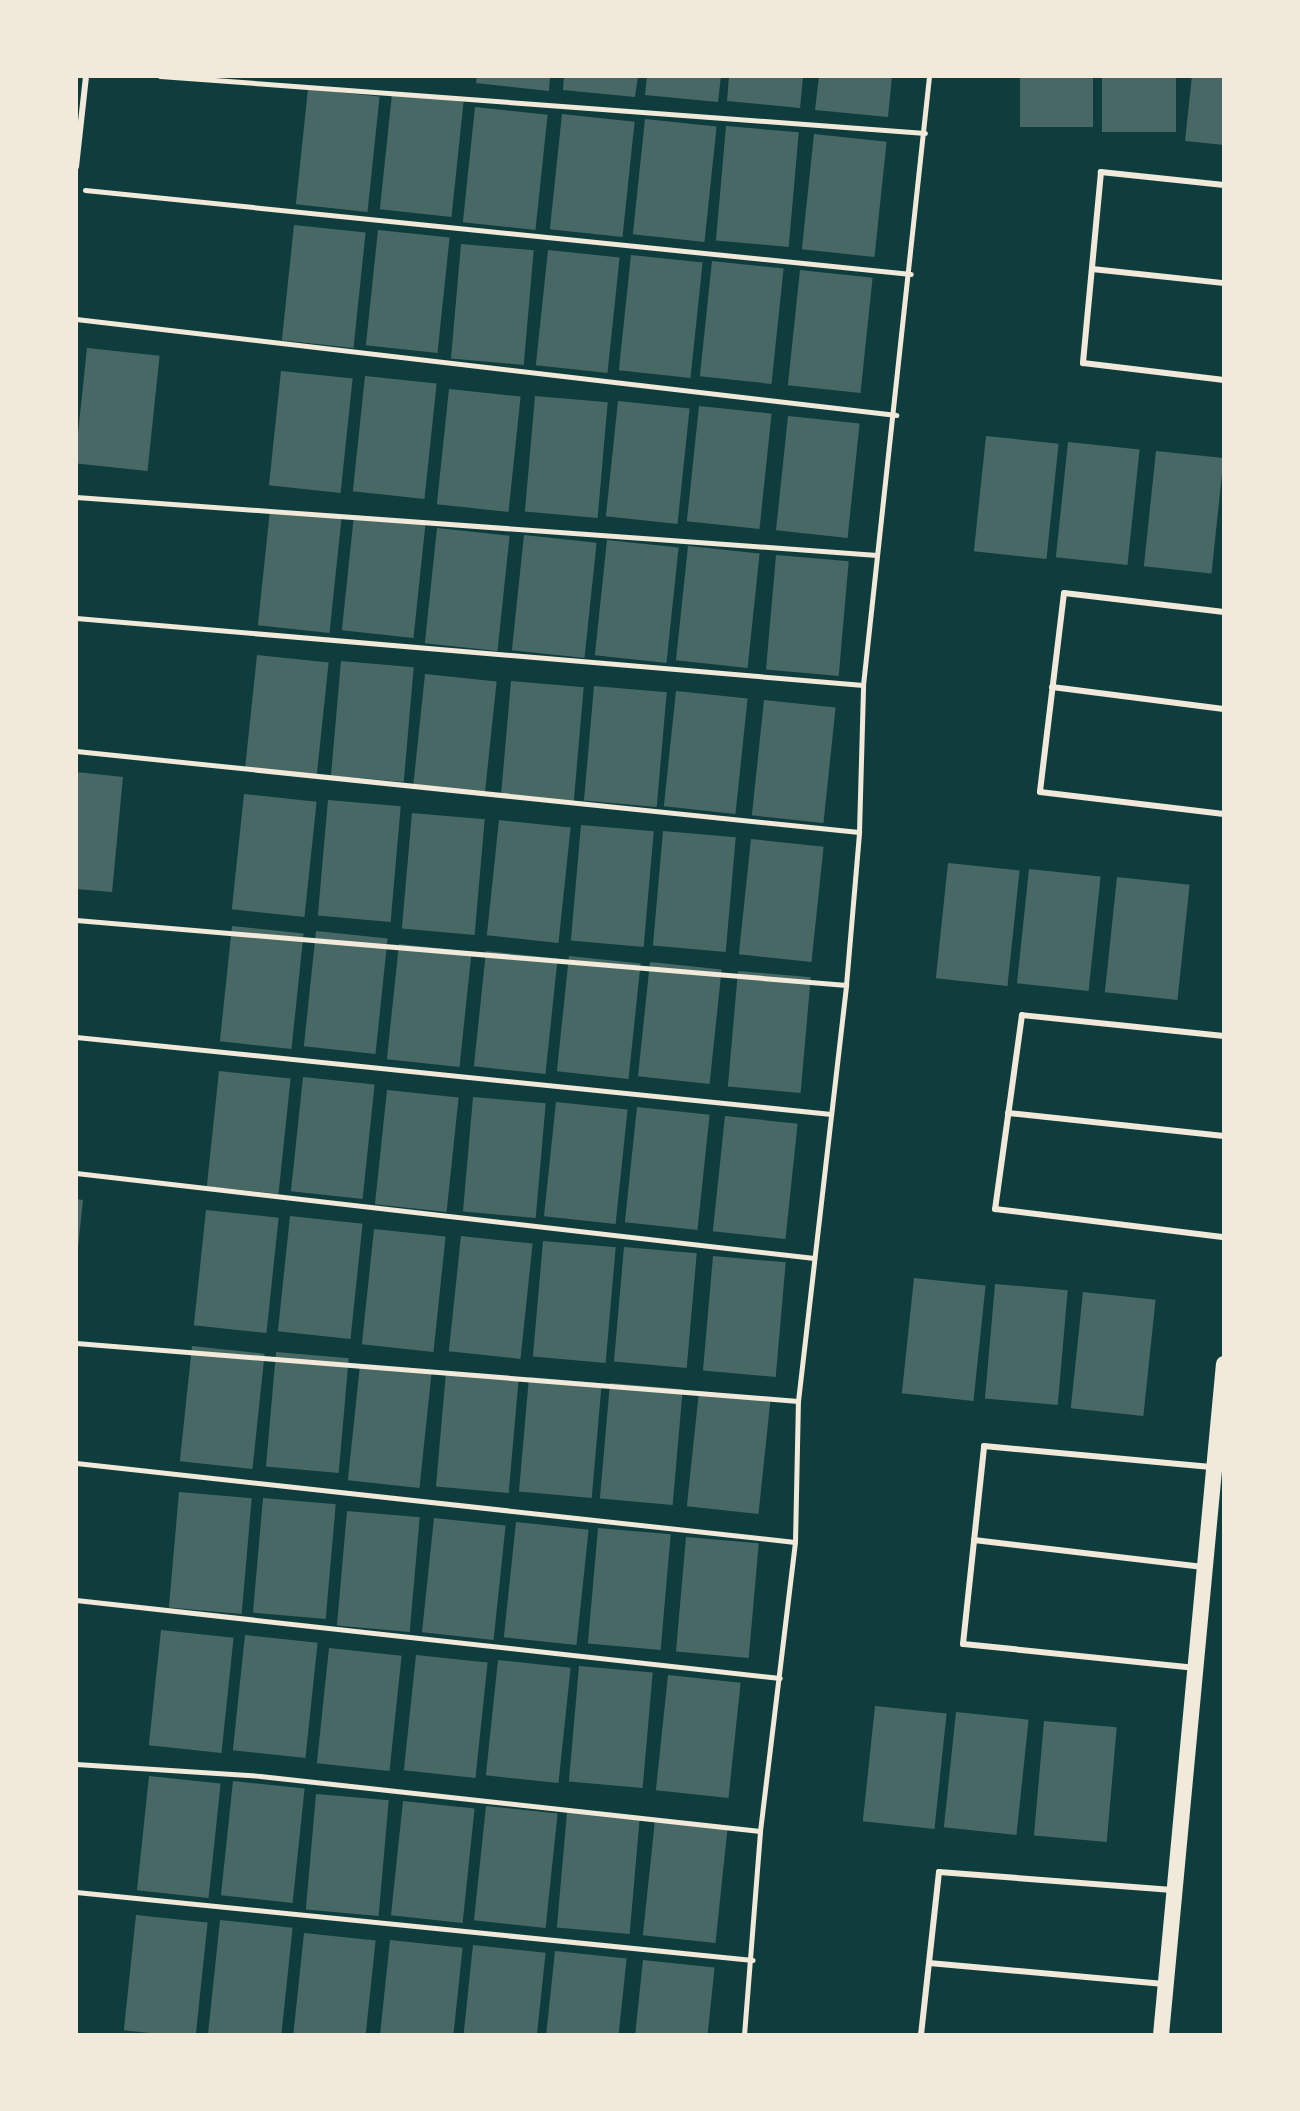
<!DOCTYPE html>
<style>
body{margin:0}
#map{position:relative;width:1300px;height:2111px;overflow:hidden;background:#0f3d3e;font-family:"Titillium Web",sans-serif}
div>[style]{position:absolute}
.building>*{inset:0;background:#486865;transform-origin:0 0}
.path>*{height:5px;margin:-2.5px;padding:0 2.5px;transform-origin:2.5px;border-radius:2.5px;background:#f1e9da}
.service>*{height:6px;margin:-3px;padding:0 3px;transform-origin:3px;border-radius:3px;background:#f1e9da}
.secondary>*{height:16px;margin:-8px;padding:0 8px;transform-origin:8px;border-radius:8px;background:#f1e9da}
span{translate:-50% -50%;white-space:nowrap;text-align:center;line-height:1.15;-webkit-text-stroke:6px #f1e9da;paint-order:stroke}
.frame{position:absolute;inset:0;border:78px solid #f1e9da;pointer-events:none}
</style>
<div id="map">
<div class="building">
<div style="clip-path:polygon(477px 76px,550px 76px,549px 91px,476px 83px)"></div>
<div style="clip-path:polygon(564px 76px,638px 76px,635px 97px,563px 90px)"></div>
<div style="clip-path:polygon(647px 76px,721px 76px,718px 102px,645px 95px)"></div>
<div style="clip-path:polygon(729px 76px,803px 76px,800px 108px,727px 101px)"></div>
<div style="clip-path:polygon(819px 76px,892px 76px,888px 117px,815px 110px)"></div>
<div style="left:1020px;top:76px;width:73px;height:51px"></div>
<div style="left:1102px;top:76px;width:74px;height:56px"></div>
<div style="clip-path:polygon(1192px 76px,1224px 76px,1224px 145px,1185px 141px)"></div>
<div style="left:308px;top:89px;width:72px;height:116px;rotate:6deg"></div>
<div style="left:392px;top:94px;width:72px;height:116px;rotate:6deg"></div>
<div style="left:475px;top:107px;width:73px;height:116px;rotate:6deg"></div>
<div style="left:562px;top:114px;width:73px;height:116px;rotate:6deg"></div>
<div style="left:645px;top:119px;width:72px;height:116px;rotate:6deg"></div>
<div style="left:726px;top:126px;width:73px;height:115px;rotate:5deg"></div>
<div style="left:814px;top:134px;width:73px;height:116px;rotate:6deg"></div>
<div style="left:294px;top:225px;width:72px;height:116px;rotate:6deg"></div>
<div style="left:378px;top:230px;width:72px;height:116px;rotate:6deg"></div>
<div style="left:461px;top:244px;width:73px;height:115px;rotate:5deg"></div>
<div style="left:548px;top:250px;width:72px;height:116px;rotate:6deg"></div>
<div style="left:631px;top:255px;width:72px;height:116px;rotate:6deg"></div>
<div style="left:712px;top:261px;width:72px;height:116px;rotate:6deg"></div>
<div style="left:800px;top:270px;width:73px;height:116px;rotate:6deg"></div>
<div style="left:87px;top:348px;width:73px;height:116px;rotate:6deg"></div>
<div style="left:281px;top:371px;width:72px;height:115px;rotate:6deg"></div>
<div style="left:365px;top:376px;width:72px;height:116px;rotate:6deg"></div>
<div style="left:449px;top:389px;width:72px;height:116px;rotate:6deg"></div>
<div style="left:535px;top:396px;width:73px;height:116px;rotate:5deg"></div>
<div style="left:618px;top:401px;width:72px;height:116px;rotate:6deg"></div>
<div style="left:699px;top:406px;width:73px;height:116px;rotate:6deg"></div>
<div style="left:788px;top:416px;width:72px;height:115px;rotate:6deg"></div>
<div style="left:986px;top:436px;width:73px;height:116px;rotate:6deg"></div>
<div style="left:1068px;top:442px;width:72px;height:116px;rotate:6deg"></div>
<div style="left:1156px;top:451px;width:68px;height:116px;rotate:6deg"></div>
<div style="left:270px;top:510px;width:72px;height:116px;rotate:6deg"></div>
<div style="left:354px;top:515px;width:72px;height:116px;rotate:6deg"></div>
<div style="left:437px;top:528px;width:73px;height:116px;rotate:6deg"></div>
<div style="left:524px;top:535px;width:73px;height:116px;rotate:6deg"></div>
<div style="left:607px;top:540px;width:72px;height:116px;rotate:6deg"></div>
<div style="left:688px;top:546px;width:72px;height:115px;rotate:6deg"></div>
<div style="left:776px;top:555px;width:73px;height:115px;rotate:5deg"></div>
<div style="left:257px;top:655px;width:72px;height:116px;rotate:6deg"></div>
<div style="left:341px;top:661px;width:73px;height:115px;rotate:5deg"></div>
<div style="left:425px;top:674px;width:72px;height:115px;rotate:6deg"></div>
<div style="left:511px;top:681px;width:73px;height:115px;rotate:5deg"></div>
<div style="left:594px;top:686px;width:73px;height:115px;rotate:5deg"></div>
<div style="left:676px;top:691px;width:72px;height:116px;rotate:6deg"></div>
<div style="left:764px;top:700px;width:72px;height:116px;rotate:6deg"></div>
<div style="clip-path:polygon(76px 772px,123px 777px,112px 892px,76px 889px)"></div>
<div style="left:244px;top:794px;width:73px;height:116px;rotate:6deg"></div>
<div style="left:328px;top:800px;width:73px;height:116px;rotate:5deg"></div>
<div style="left:412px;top:813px;width:73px;height:116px;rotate:5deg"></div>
<div style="left:499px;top:820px;width:72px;height:116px;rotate:6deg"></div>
<div style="left:581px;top:825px;width:73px;height:116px;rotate:5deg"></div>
<div style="left:663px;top:831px;width:73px;height:115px;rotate:5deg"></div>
<div style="left:751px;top:839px;width:73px;height:116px;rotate:6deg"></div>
<div style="left:948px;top:863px;width:72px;height:116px;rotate:6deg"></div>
<div style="left:1029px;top:869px;width:72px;height:115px;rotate:6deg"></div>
<div style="left:1117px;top:877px;width:73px;height:116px;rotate:6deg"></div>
<div style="left:232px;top:926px;width:72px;height:116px;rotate:6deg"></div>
<div style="left:316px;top:931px;width:72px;height:116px;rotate:6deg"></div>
<div style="left:399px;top:944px;width:73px;height:116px;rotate:6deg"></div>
<div style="left:486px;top:951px;width:72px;height:116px;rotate:6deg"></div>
<div style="left:569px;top:956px;width:72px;height:116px;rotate:6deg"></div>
<div style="left:650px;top:962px;width:72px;height:115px;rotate:6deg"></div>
<div style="left:738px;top:971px;width:73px;height:116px;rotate:5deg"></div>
<div style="left:219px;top:1071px;width:72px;height:116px;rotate:6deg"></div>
<div style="left:303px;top:1077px;width:72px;height:115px;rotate:6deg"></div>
<div style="left:387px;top:1090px;width:72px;height:115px;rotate:6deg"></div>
<div style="left:473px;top:1097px;width:73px;height:115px;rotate:5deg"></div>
<div style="left:556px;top:1102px;width:72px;height:115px;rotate:6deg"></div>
<div style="left:637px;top:1107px;width:73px;height:116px;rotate:6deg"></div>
<div style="left:725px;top:1116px;width:73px;height:116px;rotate:6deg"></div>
<div style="clip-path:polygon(76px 1199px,83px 1200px,78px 1247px,76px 1247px)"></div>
<div style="left:206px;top:1210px;width:73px;height:116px;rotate:6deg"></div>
<div style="left:290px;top:1216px;width:73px;height:116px;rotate:6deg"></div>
<div style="left:374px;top:1229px;width:72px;height:116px;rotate:6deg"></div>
<div style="left:461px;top:1236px;width:72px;height:116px;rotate:6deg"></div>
<div style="left:543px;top:1241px;width:73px;height:116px;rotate:5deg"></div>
<div style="left:624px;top:1247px;width:73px;height:115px;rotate:5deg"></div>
<div style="left:713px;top:1256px;width:73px;height:115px;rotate:5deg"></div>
<div style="left:914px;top:1278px;width:72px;height:116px;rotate:6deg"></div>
<div style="left:995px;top:1284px;width:73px;height:115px;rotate:5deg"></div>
<div style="left:1083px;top:1292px;width:73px;height:117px;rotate:6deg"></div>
<div style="left:192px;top:1346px;width:73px;height:116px;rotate:6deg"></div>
<div style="left:276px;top:1352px;width:73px;height:115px;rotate:5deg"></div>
<div style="left:360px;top:1365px;width:72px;height:116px;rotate:6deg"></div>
<div style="left:446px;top:1372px;width:73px;height:115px;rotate:5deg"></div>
<div style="left:529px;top:1377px;width:73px;height:115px;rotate:5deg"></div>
<div style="left:610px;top:1383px;width:73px;height:116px;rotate:5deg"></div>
<div style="left:699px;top:1391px;width:72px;height:116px;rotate:6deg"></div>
<div style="left:179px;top:1492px;width:73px;height:116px;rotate:5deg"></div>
<div style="left:263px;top:1498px;width:73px;height:115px;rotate:5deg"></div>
<div style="left:347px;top:1511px;width:73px;height:115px;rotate:5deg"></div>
<div style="left:434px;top:1518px;width:72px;height:115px;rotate:6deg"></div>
<div style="left:516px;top:1522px;width:73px;height:116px;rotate:6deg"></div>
<div style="left:598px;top:1528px;width:73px;height:116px;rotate:5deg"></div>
<div style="left:686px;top:1537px;width:73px;height:115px;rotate:5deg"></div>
<div style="left:161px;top:1630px;width:73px;height:116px;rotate:6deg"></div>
<div style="left:245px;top:1635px;width:73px;height:116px;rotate:6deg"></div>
<div style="left:329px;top:1648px;width:73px;height:116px;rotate:6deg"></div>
<div style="left:416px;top:1655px;width:72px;height:116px;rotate:6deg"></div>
<div style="left:498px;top:1660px;width:73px;height:116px;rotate:6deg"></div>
<div style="left:579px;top:1666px;width:74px;height:116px;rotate:5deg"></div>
<div style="left:668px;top:1675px;width:73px;height:116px;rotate:6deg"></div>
<div style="left:875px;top:1706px;width:72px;height:116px;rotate:6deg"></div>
<div style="left:956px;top:1712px;width:73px;height:116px;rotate:6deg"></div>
<div style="left:1044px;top:1721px;width:73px;height:115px;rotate:5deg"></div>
<div style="left:149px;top:1776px;width:72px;height:115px;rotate:6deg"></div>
<div style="left:233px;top:1781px;width:72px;height:115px;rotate:6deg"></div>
<div style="left:316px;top:1794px;width:73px;height:116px;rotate:5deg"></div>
<div style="left:403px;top:1801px;width:72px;height:115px;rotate:6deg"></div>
<div style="left:486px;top:1806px;width:72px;height:115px;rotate:6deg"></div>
<div style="left:567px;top:1812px;width:73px;height:116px;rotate:5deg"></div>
<div style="left:655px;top:1820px;width:73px;height:116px;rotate:6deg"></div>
<div style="left:136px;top:1915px;width:72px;height:116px;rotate:6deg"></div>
<div style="left:220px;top:1920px;width:73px;height:116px;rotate:6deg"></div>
<div style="left:304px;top:1933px;width:72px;height:103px;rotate:6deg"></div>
<div style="left:390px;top:1940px;width:73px;height:96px;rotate:6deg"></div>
<div style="left:473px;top:1945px;width:73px;height:90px;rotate:6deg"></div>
<div style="left:555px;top:1951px;width:72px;height:84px;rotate:6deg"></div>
<div style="left:643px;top:1960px;width:72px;height:75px;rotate:6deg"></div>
</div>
<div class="path">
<div style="left:160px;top:76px;width:767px;rotate:4.26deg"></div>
<div style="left:85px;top:190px;width:830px;rotate:5.81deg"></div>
<div style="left:76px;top:319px;width:826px;rotate:6.68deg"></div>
<div style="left:76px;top:497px;width:803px;rotate:4.14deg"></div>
<div style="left:76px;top:618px;width:790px;rotate:4.87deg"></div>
<div style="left:76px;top:751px;width:787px;rotate:5.91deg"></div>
<div style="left:76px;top:920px;width:773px;rotate:4.83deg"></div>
<div style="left:76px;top:1037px;width:759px;rotate:5.82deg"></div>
<div style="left:76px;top:1173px;width:743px;rotate:6.57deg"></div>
<div style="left:76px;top:1343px;width:724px;rotate:4.59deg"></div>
<div style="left:76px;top:1463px;width:723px;rotate:6.27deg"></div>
<div style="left:76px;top:1600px;width:708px;rotate:6.32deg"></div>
<div style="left:76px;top:1764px;width:184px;rotate:3.7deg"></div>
<div style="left:260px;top:1776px;width:503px;rotate:6.28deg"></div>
<div style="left:76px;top:1892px;width:680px;rotate:5.74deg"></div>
<div style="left:76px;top:2035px;width:2px"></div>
<div style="left:744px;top:2035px;width:205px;rotate:-85.5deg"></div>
<div style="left:760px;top:1831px;width:291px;rotate:-83.1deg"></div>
<div style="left:795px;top:1542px;width:141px;rotate:-88.8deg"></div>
<div style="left:798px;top:1401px;width:419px;rotate:-83.4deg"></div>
<div style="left:846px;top:985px;width:154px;rotate:-85.1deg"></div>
<div style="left:859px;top:832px;width:147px;rotate:-88.4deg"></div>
<div style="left:863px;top:685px;width:613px;rotate:-83.81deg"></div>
</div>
<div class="service">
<div style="left:76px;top:167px;width:92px;rotate:-83.7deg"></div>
<div style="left:1224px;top:185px;width:124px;rotate:-174deg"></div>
<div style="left:1101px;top:172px;width:192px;rotate:95.4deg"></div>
<div style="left:1083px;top:363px;width:142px;rotate:6.9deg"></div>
<div style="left:1092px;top:269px;width:133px;rotate:6.1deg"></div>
<div style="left:1224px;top:612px;width:161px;rotate:-173.2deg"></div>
<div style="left:1064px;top:593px;width:200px;rotate:96.9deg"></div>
<div style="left:1040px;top:792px;width:185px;rotate:6.8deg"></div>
<div style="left:1052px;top:687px;width:173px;rotate:7.3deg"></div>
<div style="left:1224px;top:1036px;width:203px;rotate:-174.1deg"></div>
<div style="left:1022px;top:1015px;width:196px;rotate:97.9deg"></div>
<div style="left:995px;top:1209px;width:231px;rotate:7deg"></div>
<div style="left:1008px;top:1113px;width:217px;rotate:6.1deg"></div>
<div style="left:974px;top:1540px;width:233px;rotate:6.7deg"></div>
<div style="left:1196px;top:1668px;width:234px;rotate:-174.1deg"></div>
<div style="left:963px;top:1644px;width:199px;rotate:-83.9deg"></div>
<div style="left:984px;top:1446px;width:228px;rotate:5.3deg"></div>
<div style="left:929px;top:1963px;width:236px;rotate:5.1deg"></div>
<div style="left:921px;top:2035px;width:164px;rotate:-83.7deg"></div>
<div style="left:939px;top:1872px;width:234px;rotate:4.4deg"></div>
</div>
<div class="secondary">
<div style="left:1161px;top:2035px;width:674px;rotate:-84.64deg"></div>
</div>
<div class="frame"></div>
</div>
